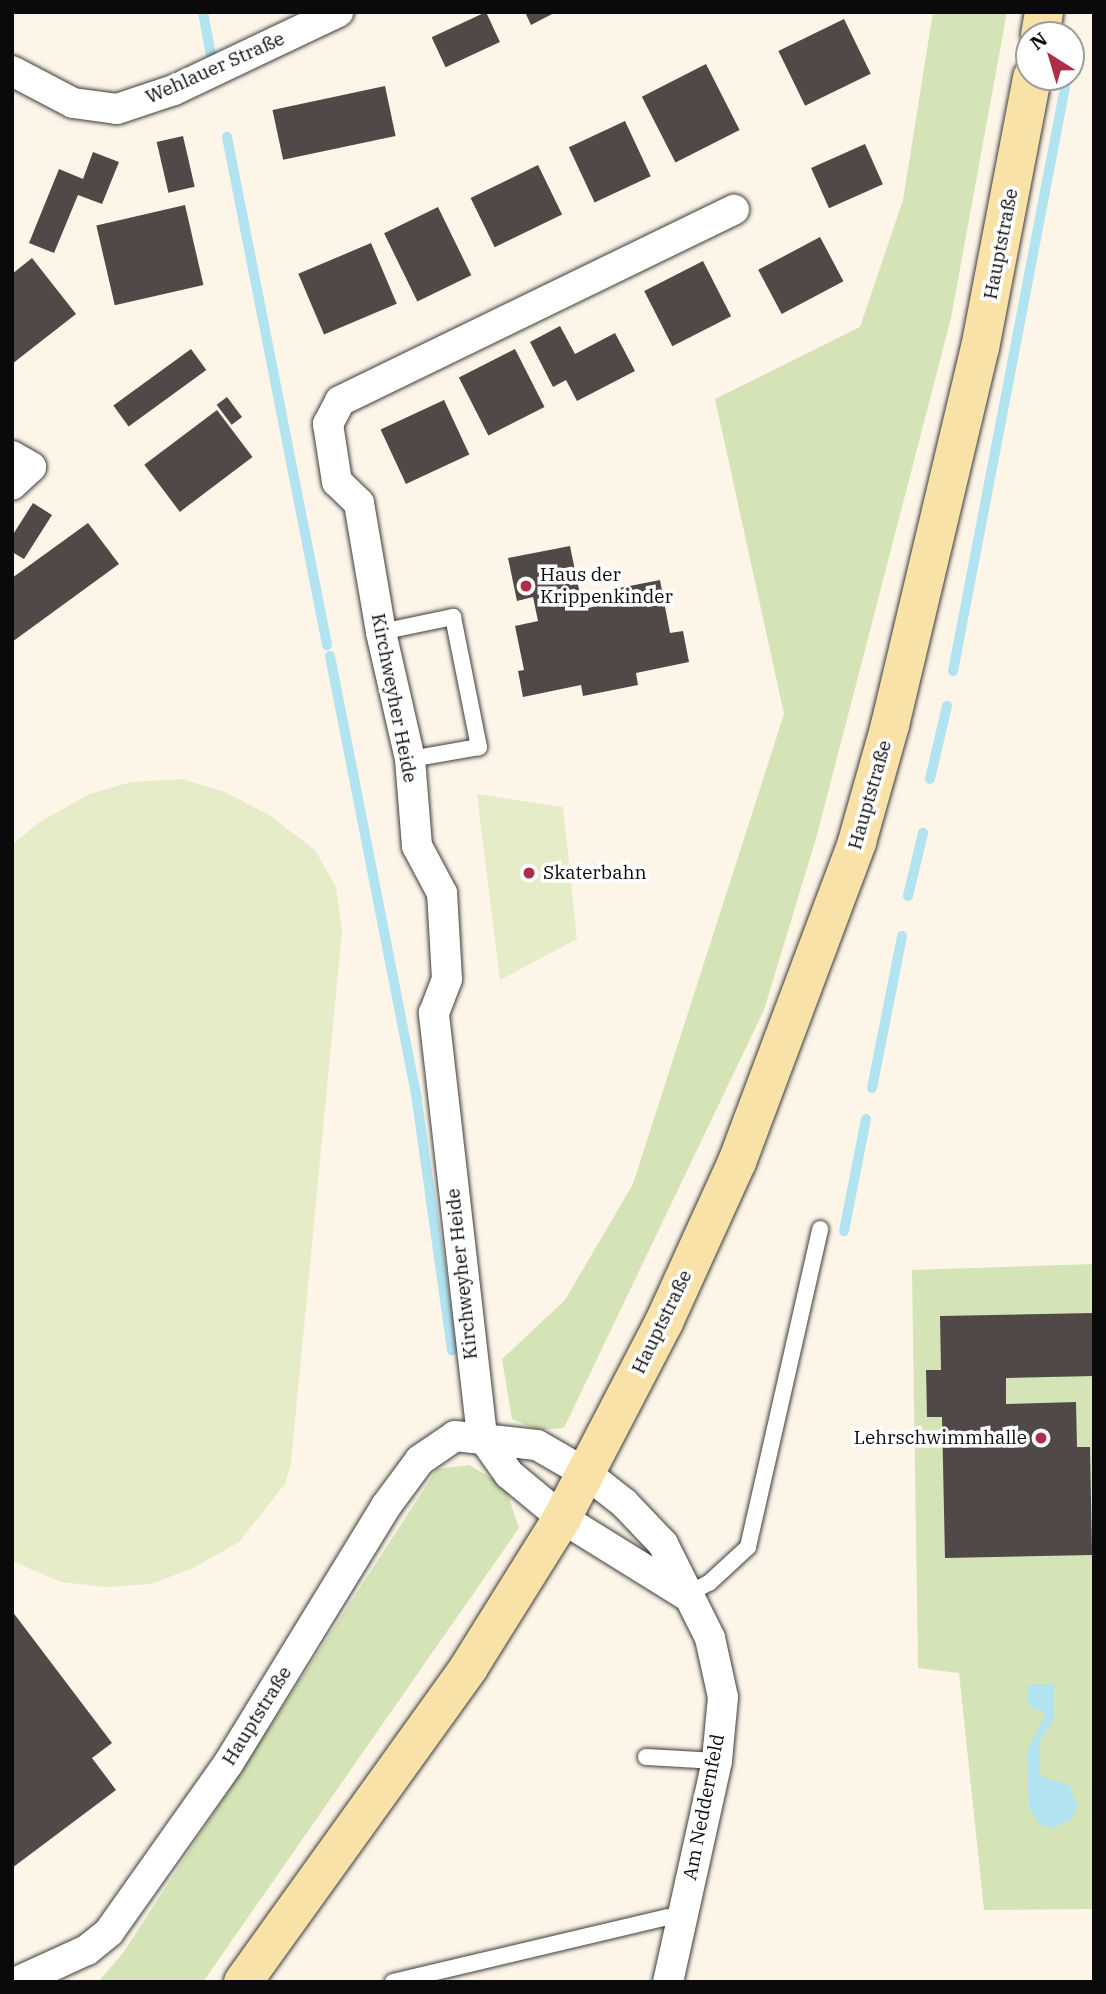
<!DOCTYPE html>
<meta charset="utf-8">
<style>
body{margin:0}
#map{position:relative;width:1106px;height:1994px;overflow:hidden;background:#fdf6e8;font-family:"IBM Plex Serif",serif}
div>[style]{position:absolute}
.green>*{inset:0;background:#d5e4b6}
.pitch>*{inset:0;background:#e5ecc7}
.water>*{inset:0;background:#b1e3f0}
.stream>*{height:10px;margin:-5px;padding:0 5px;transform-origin:5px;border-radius:5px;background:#b1e3f0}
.building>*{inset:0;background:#514947;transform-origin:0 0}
.roads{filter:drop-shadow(0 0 2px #3d3d3d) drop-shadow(0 0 2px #3d3d3d)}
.lane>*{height:16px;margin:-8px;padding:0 8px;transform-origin:8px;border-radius:8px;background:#fff}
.street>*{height:30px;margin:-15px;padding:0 15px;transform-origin:15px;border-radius:15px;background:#fff}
.secondary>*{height:38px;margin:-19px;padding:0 19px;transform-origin:19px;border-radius:19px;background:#f9e2a8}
.dots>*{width:19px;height:19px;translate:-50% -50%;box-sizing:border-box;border:4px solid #fff;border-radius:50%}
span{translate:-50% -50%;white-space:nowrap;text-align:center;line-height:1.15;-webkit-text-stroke:7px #fff;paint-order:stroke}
.street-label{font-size:19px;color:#0a0a0a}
.poi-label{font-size:19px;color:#0a0a0a}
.left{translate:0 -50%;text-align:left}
.right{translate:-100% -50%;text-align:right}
.frame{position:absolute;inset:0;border:14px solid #0a0a0a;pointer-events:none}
.north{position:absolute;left:1015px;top:21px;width:70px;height:70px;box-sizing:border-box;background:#fff;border:2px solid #9d9d9d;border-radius:50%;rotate:323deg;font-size:19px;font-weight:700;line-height:28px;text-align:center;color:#0a0a0a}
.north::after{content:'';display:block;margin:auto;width:24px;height:32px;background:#ae2e49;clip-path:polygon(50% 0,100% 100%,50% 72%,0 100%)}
</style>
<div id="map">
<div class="green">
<div style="clip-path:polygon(933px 12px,1007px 12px,951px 318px,817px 835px,764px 1010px,564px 1428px,537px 1430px,512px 1419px,502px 1359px,565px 1300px,633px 1184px,784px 714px,715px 399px,860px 327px,903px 200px)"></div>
<div style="clip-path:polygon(1094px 1264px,1094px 1909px,984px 1910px,959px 1673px,918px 1668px,912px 1270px)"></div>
<div style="clip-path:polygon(469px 1465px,505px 1486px,519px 1528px,203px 1982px,98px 1982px,123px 1953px,437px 1469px)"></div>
</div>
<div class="pitch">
<div style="clip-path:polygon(182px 779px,225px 792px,269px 815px,315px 850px,336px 887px,342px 931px,291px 1463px,285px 1484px,239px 1542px,193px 1568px,151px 1584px,107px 1587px,61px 1582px,12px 1561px,12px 845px,41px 821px,90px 794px,131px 782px)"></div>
<div style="clip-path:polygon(477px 794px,563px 807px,577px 939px,500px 980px)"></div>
</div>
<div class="water">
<div style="clip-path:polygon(1054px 1684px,1054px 1718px,1039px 1743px,1039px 1769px,1042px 1777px,1069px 1785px,1078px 1806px,1070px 1821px,1050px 1828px,1039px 1824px,1029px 1807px,1027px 1751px,1044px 1718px,1043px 1711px,1032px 1708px,1027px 1700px,1027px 1685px)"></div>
</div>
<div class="stream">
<div style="left:203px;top:12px;width:44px;rotate:79.5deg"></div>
<div style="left:1071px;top:57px;width:14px;rotate:-78deg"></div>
<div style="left:227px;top:137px;width:518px;rotate:78.86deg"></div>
<div style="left:330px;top:656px;width:446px;rotate:78.9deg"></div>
<div style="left:416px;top:1094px;width:259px;rotate:82deg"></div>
<div style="left:953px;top:671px;width:605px;rotate:-79.14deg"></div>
<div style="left:930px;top:779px;width:75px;rotate:-76.9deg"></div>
<div style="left:908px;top:896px;width:65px;rotate:-76.6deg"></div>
<div style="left:872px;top:1088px;width:155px;rotate:-78.8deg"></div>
<div style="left:844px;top:1231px;width:114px;rotate:-78.9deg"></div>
</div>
<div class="building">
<div style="left:486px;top:12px;width:33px;height:60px;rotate:65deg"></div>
<div style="clip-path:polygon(525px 12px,556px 12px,531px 25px)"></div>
<div style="left:844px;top:19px;width:61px;height:73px;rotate:64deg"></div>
<div style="left:706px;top:64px;width:74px;height:72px;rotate:63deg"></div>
<div style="left:385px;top:86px;width:51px;height:115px;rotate:78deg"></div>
<div style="left:625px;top:121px;width:61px;height:62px;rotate:65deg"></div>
<div style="left:183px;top:136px;width:52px;height:27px;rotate:77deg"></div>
<div style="left:865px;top:144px;width:44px;height:59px;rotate:66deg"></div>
<div style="clip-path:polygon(93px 152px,119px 162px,102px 204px,78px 195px,54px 253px,29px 243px,59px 169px,83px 179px)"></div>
<div style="left:538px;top:165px;width:55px;height:75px;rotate:64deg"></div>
<div style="left:185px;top:205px;width:82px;height:91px;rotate:77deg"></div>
<div style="left:438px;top:207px;width:76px;height:60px;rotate:64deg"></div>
<div style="left:820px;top:237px;width:50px;height:70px;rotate:62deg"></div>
<div style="left:371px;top:243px;width:66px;height:79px;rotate:67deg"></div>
<div style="clip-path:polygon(32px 258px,76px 314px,12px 364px,12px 274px)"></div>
<div style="left:703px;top:261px;width:62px;height:66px;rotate:63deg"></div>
<div style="clip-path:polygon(560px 326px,575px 354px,615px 333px,635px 371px,577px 401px,566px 380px,553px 387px,530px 342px)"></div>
<div style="left:191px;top:349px;width:26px;height:96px;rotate:54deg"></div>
<div style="left:515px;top:349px;width:65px;height:63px;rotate:63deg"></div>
<div style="left:227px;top:397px;width:25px;height:13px;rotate:53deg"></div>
<div style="left:444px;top:400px;width:60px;height:70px;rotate:65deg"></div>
<div style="left:217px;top:410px;width:59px;height:91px;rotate:53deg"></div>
<div style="clip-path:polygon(33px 503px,52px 515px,24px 559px,12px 552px,12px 536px)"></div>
<div style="clip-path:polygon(88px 523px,119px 564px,12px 642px,12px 578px)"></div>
<div style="clip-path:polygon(570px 546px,583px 609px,617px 602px,614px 589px,660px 580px,670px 633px,683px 631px,689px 662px,636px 673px,638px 685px,583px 696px,581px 685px,523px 697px,518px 671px,524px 670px,515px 626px,538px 621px,533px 597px,517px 601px,508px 558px)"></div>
<div style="clip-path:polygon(1094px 1313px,1094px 1376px,1006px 1378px,1006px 1404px,1076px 1402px,1077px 1447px,1090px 1447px,1092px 1555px,945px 1558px,942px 1417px,927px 1417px,926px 1370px,941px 1370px,940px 1316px)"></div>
<div style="clip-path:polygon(12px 1611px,112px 1743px,92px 1758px,116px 1790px,12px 1868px)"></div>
</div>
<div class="roads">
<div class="lane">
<div style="left:381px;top:632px;width:74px;rotate:-11.8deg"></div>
<div style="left:453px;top:617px;width:133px;rotate:78.7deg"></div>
<div style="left:479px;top:747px;width:70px;rotate:170.1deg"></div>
<div style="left:686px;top:1595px;width:26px;rotate:-28deg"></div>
<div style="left:709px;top:1583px;width:53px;rotate:-42.7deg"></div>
<div style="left:748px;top:1547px;width:326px;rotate:-77.2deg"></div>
<div style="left:646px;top:1757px;width:71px;rotate:3.2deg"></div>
<div style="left:393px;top:1982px;width:282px;rotate:-13.3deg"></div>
</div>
<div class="street">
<div style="left:12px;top:71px;width:69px;rotate:27.7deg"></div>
<div style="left:73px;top:103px;width:44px;rotate:7.8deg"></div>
<div style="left:117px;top:109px;width:60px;rotate:-18.4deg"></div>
<div style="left:174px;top:90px;width:182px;rotate:-25.4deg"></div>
<div style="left:12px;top:456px;width:22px;rotate:30deg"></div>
<div style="left:31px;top:467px;width:26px;rotate:137deg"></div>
<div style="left:686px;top:1595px;width:146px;rotate:-148.2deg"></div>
<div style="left:562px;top:1518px;width:69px;rotate:-140.3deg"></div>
<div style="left:509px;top:1474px;width:47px;rotate:-125.4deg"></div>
<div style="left:482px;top:1436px;width:426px;rotate:-96.5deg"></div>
<div style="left:434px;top:1013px;width:36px;rotate:-69deg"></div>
<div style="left:447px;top:979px;width:86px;rotate:-93.3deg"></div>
<div style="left:442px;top:893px;width:53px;rotate:-118deg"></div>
<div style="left:417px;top:846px;width:87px;rotate:-94.6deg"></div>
<div style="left:410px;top:759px;width:130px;rotate:-102.9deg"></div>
<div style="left:381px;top:632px;width:131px;rotate:-99.7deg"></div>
<div style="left:359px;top:503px;width:30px;rotate:-136deg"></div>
<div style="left:337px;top:482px;width:59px;rotate:-98.8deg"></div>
<div style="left:328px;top:424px;width:26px;rotate:-62deg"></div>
<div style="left:340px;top:401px;width:438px;rotate:-25.9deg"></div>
<div style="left:17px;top:1982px;width:77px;rotate:-24.6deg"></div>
<div style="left:87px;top:1950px;width:28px;rotate:-39deg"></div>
<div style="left:109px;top:1932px;width:206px;rotate:-54.7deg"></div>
<div style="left:228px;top:1764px;width:303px;rotate:-58.5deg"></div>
<div style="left:386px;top:1506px;width:57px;rotate:-53.5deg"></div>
<div style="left:420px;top:1460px;width:42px;rotate:-34.4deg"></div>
<div style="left:455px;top:1436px;width:82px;rotate:6.3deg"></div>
<div style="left:537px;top:1445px;width:58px;rotate:30.1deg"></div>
<div style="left:587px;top:1474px;width:47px;rotate:38.1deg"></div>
<div style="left:624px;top:1503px;width:57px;rotate:46.4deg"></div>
<div style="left:663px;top:1544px;width:105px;rotate:63.4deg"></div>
<div style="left:710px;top:1638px;width:60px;rotate:77.6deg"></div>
<div style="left:723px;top:1697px;width:64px;rotate:95.4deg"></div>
<div style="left:717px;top:1761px;width:226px;rotate:102.5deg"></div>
</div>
<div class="secondary">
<div style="left:1040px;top:35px;width:23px;rotate:-80deg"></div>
<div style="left:243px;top:1982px;width:388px;rotate:-54.3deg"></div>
<div style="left:469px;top:1667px;width:176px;rotate:-58deg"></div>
<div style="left:562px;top:1518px;width:221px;rotate:-62.5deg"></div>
<div style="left:664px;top:1322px;width:176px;rotate:-65.5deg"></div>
<div style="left:737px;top:1162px;width:342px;rotate:-69.4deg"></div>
<div style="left:857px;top:842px;width:122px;rotate:-74.2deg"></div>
<div style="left:890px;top:725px;width:388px;rotate:-76.6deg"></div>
<div style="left:980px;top:348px;width:276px;rotate:-79.1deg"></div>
</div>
</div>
<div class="dots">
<div style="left:526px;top:586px;background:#ae2e49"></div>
<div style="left:529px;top:873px;background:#ae2e49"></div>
<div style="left:1041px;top:1438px;background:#ae2e49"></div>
</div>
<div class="street-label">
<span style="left:215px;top:68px;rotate:-24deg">Wehlauer Straße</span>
<span style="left:1001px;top:244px;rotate:-79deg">Hauptstraße</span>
<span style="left:394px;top:698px;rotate:79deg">Kirchweyher Heide</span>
<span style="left:870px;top:795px;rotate:-74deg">Hauptstraße</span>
<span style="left:462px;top:1274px;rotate:-96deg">Kirchweyher Heide</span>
<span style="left:662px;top:1322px;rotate:-64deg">Hauptstraße</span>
<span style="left:257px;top:1716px;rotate:-58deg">Hauptstraße</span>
<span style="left:704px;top:1807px;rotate:-79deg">Am Neddernfeld</span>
</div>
<div class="poi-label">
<span class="left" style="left:540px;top:586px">Haus der<br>Krippenkinder</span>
<span class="left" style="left:543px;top:873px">Skaterbahn</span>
<span class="right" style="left:1027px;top:1438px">Lehrschwimmhalle</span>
</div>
<div class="frame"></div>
<div class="north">N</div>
</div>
